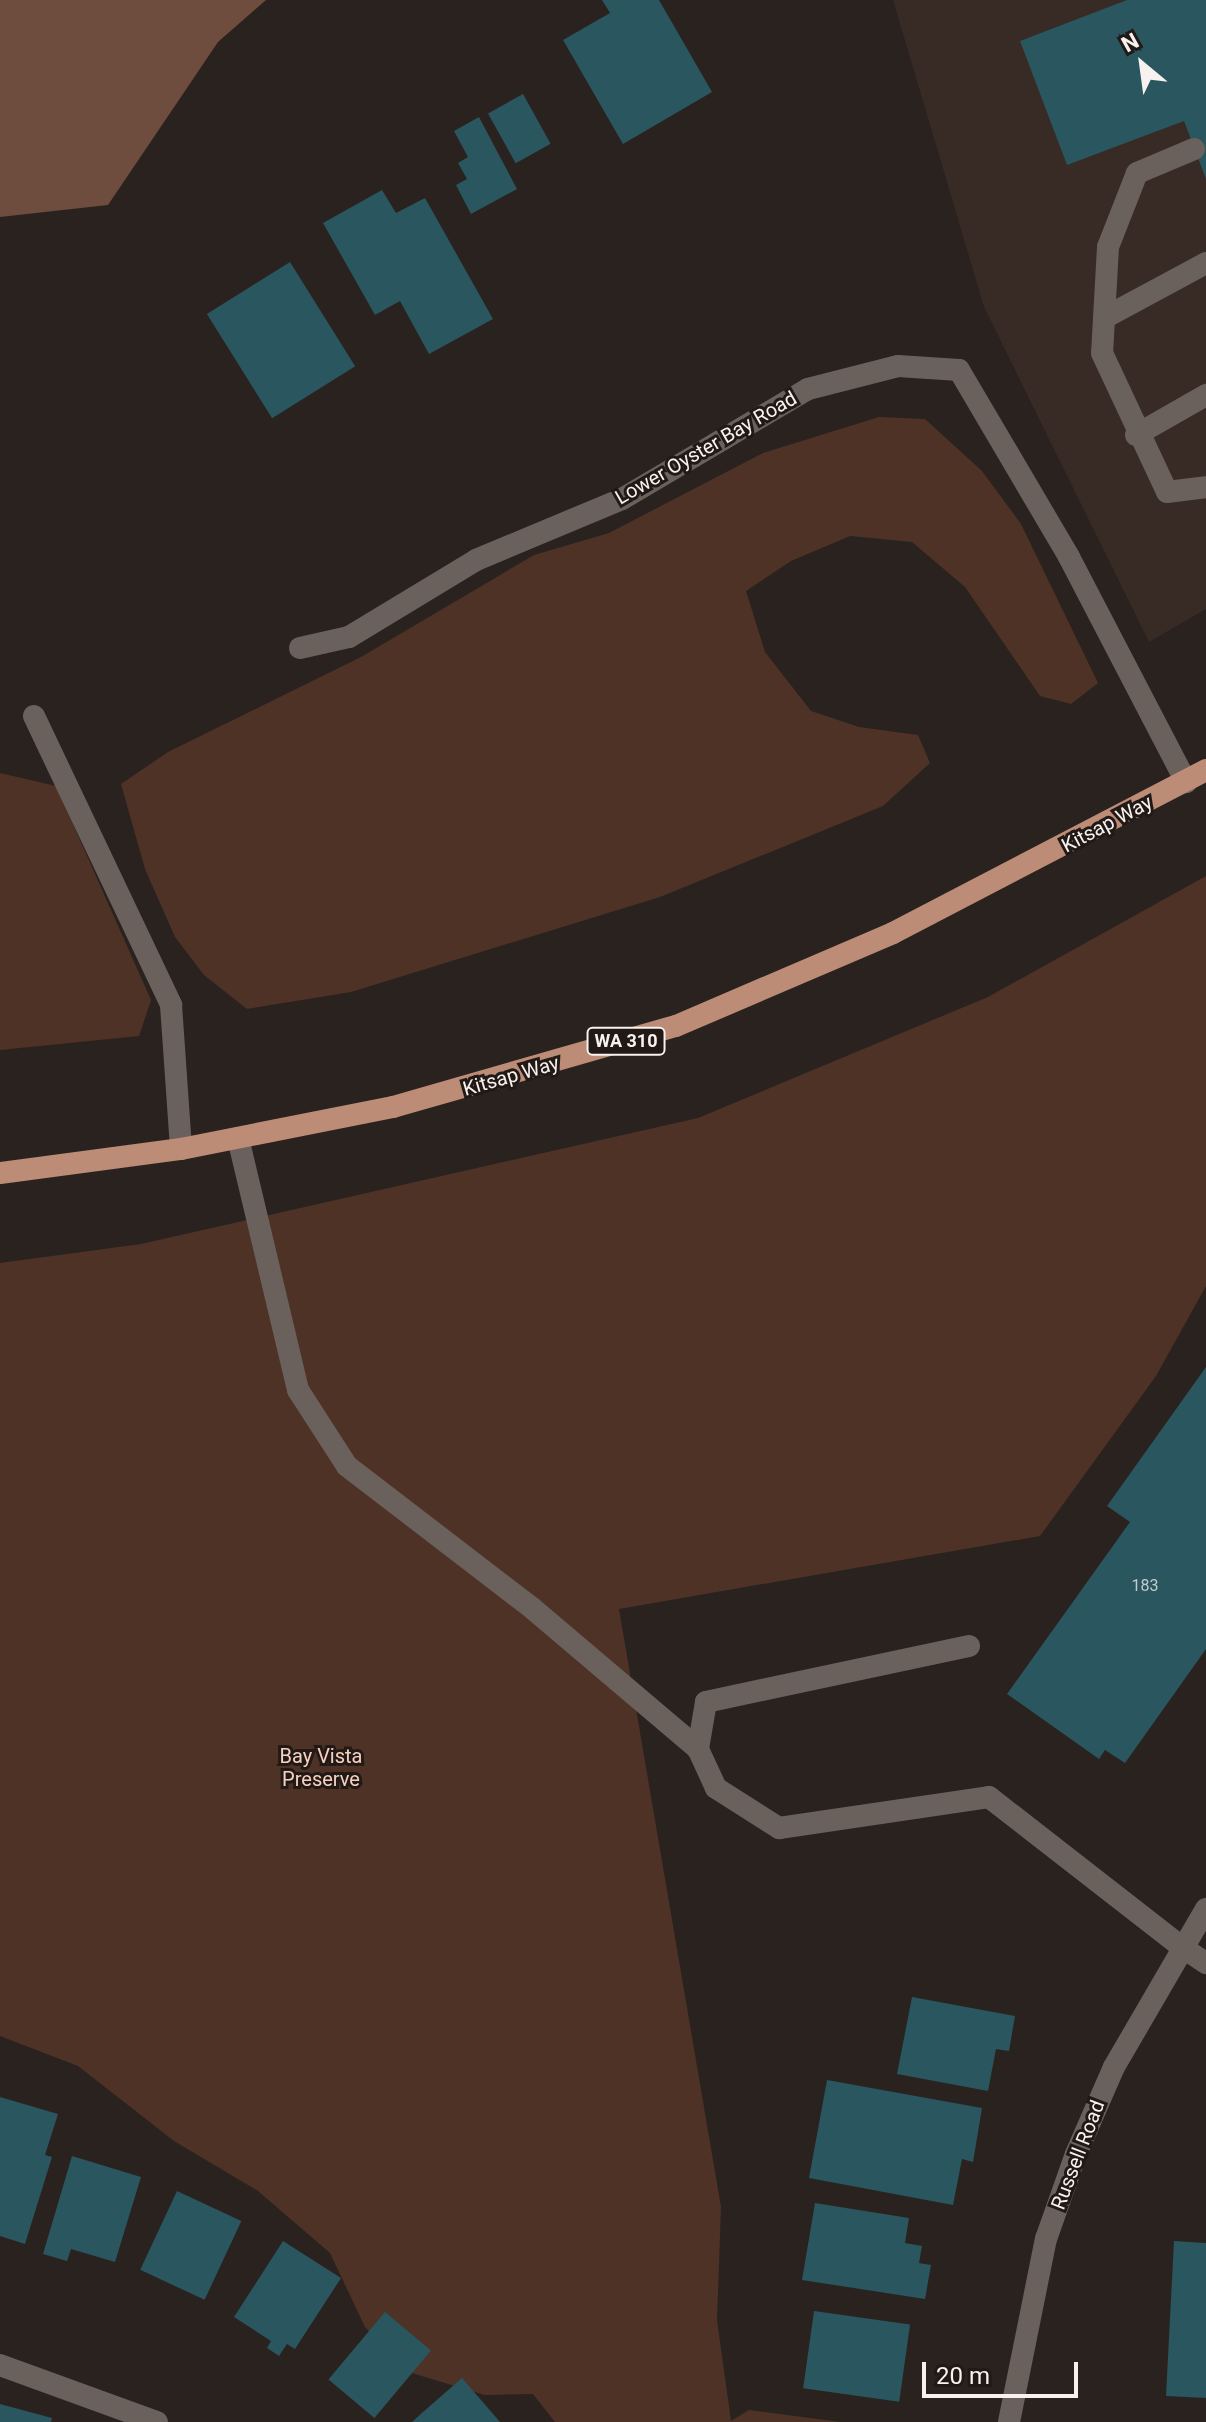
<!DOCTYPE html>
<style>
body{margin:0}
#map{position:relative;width:1206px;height:2422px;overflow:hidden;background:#2a221f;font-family:Roboto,sans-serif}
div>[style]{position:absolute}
.built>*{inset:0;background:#382a24}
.green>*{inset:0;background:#4e3226}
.water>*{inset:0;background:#6e4c3e}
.building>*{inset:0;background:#29565f;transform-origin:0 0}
.service>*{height:22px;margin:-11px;padding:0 11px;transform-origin:11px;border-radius:11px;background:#6a615d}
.minor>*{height:22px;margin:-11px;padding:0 11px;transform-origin:11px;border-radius:11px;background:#6a615d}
.primary>*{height:22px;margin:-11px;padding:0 11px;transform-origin:11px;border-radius:11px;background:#bd8c77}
span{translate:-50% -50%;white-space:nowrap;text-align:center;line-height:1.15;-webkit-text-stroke:6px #211916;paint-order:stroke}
.number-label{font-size:16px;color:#c4cacb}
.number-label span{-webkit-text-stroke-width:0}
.shield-label span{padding:2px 6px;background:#211916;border:2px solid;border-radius:6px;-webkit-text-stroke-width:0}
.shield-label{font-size:18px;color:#f7f1ef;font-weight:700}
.street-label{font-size:20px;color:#f7f1ef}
.park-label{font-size:20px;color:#f7d0c0}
.north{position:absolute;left:1102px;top:24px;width:80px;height:80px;-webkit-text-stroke:6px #211916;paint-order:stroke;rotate:331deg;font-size:22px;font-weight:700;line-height:32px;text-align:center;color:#f7f1ef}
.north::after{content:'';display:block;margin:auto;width:28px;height:36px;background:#f7f1ef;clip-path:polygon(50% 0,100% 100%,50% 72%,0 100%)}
.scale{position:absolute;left:922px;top:2362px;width:156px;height:36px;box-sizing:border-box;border:4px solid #f7f1ef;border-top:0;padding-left:10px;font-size:24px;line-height:28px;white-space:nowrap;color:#f7f1ef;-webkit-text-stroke:6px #211916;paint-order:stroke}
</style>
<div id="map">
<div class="built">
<div style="clip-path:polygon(893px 0,1206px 0,1206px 609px,1149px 642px,984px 307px)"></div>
</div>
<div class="green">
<div style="clip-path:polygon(879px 417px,925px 419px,982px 471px,1021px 524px,1098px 683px,1071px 704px,1040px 696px,965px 587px,912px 542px,850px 536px,791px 561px,746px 591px,765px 652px,811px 711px,859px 727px,918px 735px,930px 763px,883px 806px,660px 897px,351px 992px,247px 1009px,204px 975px,175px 937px,145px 869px,121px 784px,168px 752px,361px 657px,534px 555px,609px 533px,763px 453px)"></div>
<div style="clip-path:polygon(0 773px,56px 786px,151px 1000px,139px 1036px,0 1050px)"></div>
<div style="clip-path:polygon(1206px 876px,1206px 1286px,1156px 1376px,1040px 1536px,619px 1609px,721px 2207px,717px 2320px,731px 2421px,749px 2410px,841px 2422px,555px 2422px,533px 2394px,485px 2395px,405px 2371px,365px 2327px,330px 2253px,258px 2191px,174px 2141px,78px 2066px,0 2036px,0 1263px,141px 1244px,698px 1118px,988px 997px)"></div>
</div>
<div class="water">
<div style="clip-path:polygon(0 0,266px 0,218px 42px,108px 205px,0 217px)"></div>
</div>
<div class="building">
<div style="clip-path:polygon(602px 0,659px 0,712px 92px,623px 144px,563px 40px,610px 13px)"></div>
<div style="clip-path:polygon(1127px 0,1206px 0,1206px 179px,1184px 121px,1067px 165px,1020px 41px)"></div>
<div style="left:523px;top:94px;width:57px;height:40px;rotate:61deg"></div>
<div style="clip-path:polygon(479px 117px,517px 189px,471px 214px,456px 185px,467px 179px,458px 163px,468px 157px,454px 131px)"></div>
<div style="clip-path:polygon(382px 190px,396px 213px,425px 198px,493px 319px,429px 354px,400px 301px,375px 315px,323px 223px)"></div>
<div style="left:290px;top:262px;width:123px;height:98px;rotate:58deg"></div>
<div style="clip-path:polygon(1206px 1367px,1206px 1649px,1125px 1763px,1105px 1750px,1099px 1759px,1007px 1694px,1130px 1522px,1107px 1506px)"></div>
<div style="clip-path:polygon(912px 1997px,1015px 2016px,1009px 2051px,996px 2049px,988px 2091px,897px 2074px)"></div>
<div style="clip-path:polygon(827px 2080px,982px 2108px,973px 2162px,962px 2159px,953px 2205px,809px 2178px)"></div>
<div style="clip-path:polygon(0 2097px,58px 2114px,45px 2155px,52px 2157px,25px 2244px,0 2236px)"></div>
<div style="clip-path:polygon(72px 2156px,141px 2177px,115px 2262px,71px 2249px,67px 2261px,43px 2254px)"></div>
<div style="left:177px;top:2191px;width:71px;height:87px;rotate:25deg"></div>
<div style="clip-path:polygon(815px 2203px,909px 2218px,905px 2243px,922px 2246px,919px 2263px,931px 2265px,925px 2299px,802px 2280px)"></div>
<div style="clip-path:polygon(283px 2241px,341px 2278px,295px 2349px,287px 2344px,279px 2356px,267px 2348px,271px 2341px,234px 2317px)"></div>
<div style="clip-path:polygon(1174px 2241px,1206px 2243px,1206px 2398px,1166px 2396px)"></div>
<div style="left:814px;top:2311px;width:97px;height:78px;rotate:8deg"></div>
<div style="left:385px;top:2312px;width:60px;height:88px;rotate:40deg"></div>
<div style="clip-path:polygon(462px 2378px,500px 2422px,412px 2422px,423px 2412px)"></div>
<div style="clip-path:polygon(0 2404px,52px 2418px,51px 2422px,0 2422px)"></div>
</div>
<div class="service">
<div style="left:1194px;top:149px;width:62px;rotate:157.2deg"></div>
<div style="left:1137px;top:173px;width:79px;rotate:111.4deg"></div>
<div style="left:1108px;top:247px;width:106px;rotate:93.2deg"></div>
<div style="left:1102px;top:353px;width:153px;rotate:64.9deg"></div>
<div style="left:1167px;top:492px;width:39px;rotate:-7deg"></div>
<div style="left:1104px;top:318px;width:116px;rotate:-28.3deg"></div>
<div style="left:1136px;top:435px;width:81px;rotate:-29.7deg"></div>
<div style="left:34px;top:716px;width:320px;rotate:64.6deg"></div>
<div style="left:171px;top:1005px;width:144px;rotate:86deg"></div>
<div style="left:238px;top:1138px;width:259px;rotate:76.6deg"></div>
<div style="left:298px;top:1390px;width:90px;rotate:57.2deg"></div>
<div style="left:347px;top:1466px;width:233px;rotate:37.5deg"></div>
<div style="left:532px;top:1608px;width:218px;rotate:40.3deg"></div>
<div style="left:969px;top:1646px;width:269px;rotate:168deg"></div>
<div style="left:706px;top:1702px;width:48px;rotate:99.7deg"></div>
<div style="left:698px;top:1749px;width:43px;rotate:65.2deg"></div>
<div style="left:716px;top:1788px;width:75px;rotate:32.4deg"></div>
<div style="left:779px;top:1828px;width:212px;rotate:-8.4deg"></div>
<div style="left:989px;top:1797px;width:244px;rotate:37.9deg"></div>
</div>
<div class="minor">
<div style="left:300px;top:648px;width:50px;rotate:-12.7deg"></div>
<div style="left:349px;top:637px;width:149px;rotate:-31.2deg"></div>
<div style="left:476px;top:560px;width:158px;rotate:-22.7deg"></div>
<div style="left:622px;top:499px;width:216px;rotate:-30.6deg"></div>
<div style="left:808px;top:389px;width:93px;rotate:-14.3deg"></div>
<div style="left:898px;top:366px;width:61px;rotate:3.8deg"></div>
<div style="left:959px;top:370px;width:217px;rotate:59.5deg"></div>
<div style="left:1069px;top:557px;width:254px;rotate:62.5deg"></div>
<div style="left:1182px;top:1947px;width:29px;rotate:34deg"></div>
<div style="left:0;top:2365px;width:167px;rotate:20deg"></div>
<div style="left:1009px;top:2422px;width:187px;rotate:-78.6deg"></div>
<div style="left:1046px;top:2239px;width:90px;rotate:-70.6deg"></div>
<div style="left:1076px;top:2154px;width:95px;rotate:-66.4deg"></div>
<div style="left:1114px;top:2067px;width:183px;rotate:-59.8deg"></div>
</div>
<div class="primary">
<div style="left:0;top:1173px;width:183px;rotate:-7.6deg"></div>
<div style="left:181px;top:1149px;width:216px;rotate:-11.2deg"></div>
<div style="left:393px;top:1107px;width:294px;rotate:-16deg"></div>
<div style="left:676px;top:1026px;width:236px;rotate:-23.2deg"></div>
<div style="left:893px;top:933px;width:353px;rotate:-27.5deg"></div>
</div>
<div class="number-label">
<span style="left:1145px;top:1586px">183</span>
</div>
<div class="shield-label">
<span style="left:626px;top:1041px">WA 310</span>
</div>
<div class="street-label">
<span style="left:706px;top:448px;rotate:-30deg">Lower Oyster Bay Road</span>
<span style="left:1107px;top:824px;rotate:-28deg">Kitsap Way</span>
<span style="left:511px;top:1076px;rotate:-16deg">Kitsap Way</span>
<span style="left:1078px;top:2155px;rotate:-69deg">Russell Road</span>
</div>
<div class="park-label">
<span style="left:321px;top:1768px">Bay Vista<br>Preserve</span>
</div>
<div class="north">N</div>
<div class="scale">20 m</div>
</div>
